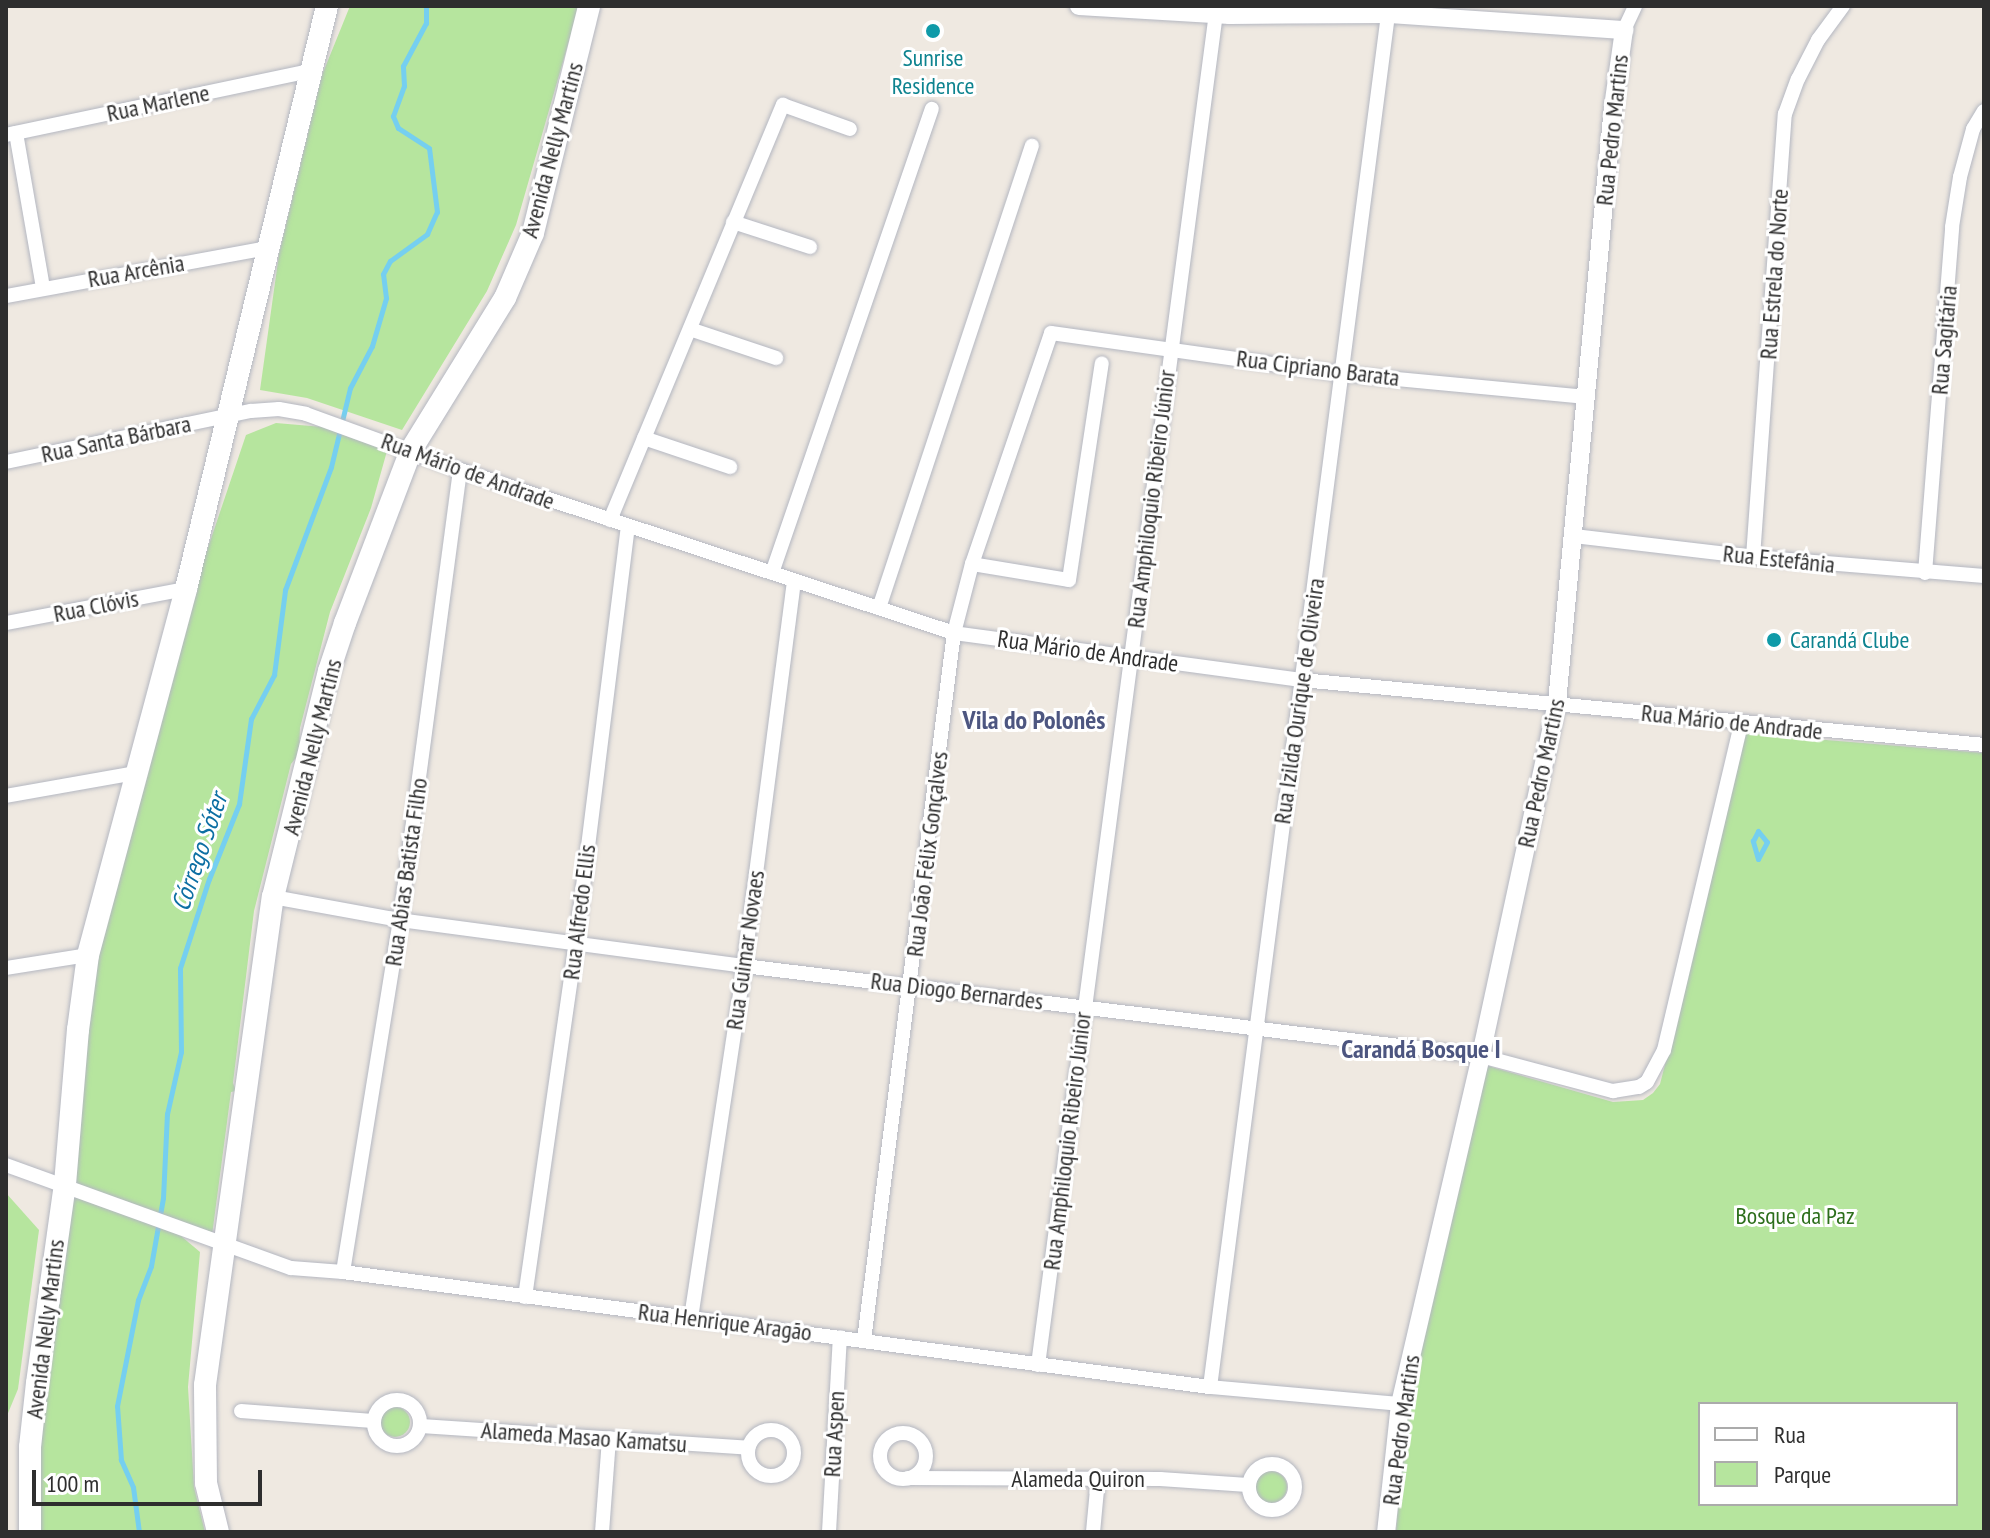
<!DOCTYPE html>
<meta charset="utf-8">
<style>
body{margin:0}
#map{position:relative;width:1990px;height:1538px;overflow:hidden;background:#efe9e1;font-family:"PT Sans Narrow",sans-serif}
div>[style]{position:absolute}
.green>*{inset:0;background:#b6e59e}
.round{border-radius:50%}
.stream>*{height:5px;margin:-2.5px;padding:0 2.5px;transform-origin:2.5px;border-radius:2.5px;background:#75cff0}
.roads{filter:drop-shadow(0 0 2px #b4b7c1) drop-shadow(0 0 2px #b4b7c1)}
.minor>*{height:14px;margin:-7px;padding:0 7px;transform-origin:7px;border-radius:7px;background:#fff}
.minor>.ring{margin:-7px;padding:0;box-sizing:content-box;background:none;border:14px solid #fff;border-radius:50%}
.tertiary>*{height:18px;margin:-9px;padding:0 9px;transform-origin:9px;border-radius:9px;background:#fff}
.secondary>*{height:22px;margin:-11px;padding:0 11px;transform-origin:11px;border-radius:11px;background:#fff}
.dots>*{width:22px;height:22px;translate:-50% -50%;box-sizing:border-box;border:4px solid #fff;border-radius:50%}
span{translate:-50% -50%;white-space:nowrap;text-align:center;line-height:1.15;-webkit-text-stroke:6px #fff;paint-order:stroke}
.culture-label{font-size:24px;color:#0d838f}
.left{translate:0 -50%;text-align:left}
.street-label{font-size:24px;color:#2e2e2e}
.park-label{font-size:24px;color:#2c6e1b}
.neighbourhood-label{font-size:26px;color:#4d5680;font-weight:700}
.water-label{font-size:26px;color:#0d6fa3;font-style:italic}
.frame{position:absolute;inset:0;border:8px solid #2e2e2e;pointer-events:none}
.legend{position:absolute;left:1698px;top:1402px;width:260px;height:104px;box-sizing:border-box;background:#fff;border:2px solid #ababab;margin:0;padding:10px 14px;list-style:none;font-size:24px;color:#2e2e2e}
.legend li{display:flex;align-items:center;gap:16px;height:40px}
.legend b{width:40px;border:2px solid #ababab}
.scale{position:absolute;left:32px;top:1470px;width:230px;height:36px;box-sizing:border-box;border:4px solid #2e2e2e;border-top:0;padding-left:10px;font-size:24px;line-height:28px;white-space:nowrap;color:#2e2e2e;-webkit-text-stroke:6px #fff;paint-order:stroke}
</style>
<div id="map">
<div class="green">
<div style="clip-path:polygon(350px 6px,579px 6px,516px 225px,487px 291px,402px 430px,307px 398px,260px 390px,279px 254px,322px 75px)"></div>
<div style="clip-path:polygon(276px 423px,323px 427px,387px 451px,371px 508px,330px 612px,300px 728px,299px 754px,291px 764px,254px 911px,233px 1083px,236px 1091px,231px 1092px,211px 1243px,181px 1236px,200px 1252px,188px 1387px,194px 1487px,205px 1532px,37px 1532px,39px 1450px,94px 958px,194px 589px,246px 435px)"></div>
<div style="clip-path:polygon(evenodd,1741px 733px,1984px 753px,1984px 1532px,1396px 1532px,1405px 1412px,1481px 1064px,1613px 1102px,1643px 1100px,1653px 1093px,1660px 1084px,1668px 1053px,1741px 733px,1700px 1404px,1956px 1404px,1956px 1504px,1700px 1504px,1700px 1404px)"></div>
<div style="clip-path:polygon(6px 1193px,39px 1230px,18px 1389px,6px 1418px)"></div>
<div class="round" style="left:380px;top:1407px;width:30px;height:30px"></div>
<div class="round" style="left:1255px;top:1471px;width:32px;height:32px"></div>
</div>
<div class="stream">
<div style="left:1758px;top:831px;width:14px;rotate:51deg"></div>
<div style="left:1767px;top:842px;width:19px;rotate:118deg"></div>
<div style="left:1758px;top:859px;width:19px;rotate:-106deg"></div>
<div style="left:1753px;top:841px;width:11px;rotate:-63deg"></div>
<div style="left:139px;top:1532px;width:45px;rotate:-97.6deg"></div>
<div style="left:133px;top:1487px;width:30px;rotate:-114deg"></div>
<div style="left:121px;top:1460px;width:54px;rotate:-94.2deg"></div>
<div style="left:117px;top:1406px;width:108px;rotate:-78.8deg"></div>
<div style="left:138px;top:1300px;width:36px;rotate:-69deg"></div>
<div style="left:151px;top:1266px;width:69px;rotate:-80deg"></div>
<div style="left:163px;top:1198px;width:84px;rotate:-87.3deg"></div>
<div style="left:167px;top:1114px;width:64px;rotate:-77.3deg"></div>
<div style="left:181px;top:1052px;width:84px;rotate:-90.7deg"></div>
<div style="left:180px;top:968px;width:94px;rotate:-72deg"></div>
<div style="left:209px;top:879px;width:81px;rotate:-68.2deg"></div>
<div style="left:239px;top:804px;width:86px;rotate:-82deg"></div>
<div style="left:251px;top:719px;width:50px;rotate:-62.4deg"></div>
<div style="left:274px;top:675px;width:86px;rotate:-82.6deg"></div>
<div style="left:285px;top:590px;width:131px;rotate:-69.5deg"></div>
<div style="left:331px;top:467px;width:81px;rotate:-76.5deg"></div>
<div style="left:350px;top:388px;width:47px;rotate:-62.4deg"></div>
<div style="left:372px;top:346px;width:50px;rotate:-73.7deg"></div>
<div style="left:386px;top:298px;width:24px;rotate:-97deg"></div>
<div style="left:383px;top:274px;width:15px;rotate:-62deg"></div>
<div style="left:390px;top:261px;width:46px;rotate:-36.1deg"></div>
<div style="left:427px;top:234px;width:24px;rotate:-66deg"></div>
<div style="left:437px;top:212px;width:64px;rotate:-97.1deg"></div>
<div style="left:429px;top:148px;width:37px;rotate:-147deg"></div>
<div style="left:398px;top:128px;width:13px;rotate:-113deg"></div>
<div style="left:393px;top:116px;width:32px;rotate:-70deg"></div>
<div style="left:404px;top:86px;width:20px;rotate:-93deg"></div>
<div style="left:403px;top:66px;width:49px;rotate:-61.9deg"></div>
<div style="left:426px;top:23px;width:17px;rotate:-90deg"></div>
</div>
<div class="roads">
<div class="minor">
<div style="left:1624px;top:30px;width:26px;rotate:-65deg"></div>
<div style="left:16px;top:133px;width:157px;rotate:80.1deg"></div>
<div style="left:6px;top:135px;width:310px;rotate:-11.9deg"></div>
<div style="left:733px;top:222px;width:81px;rotate:18deg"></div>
<div style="left:6px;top:296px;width:265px;rotate:-10.4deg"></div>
<div style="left:690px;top:329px;width:91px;rotate:18.6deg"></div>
<div style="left:644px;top:438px;width:91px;rotate:18.6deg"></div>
<div style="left:6px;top:462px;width:250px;rotate:-11.8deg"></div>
<div style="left:251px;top:411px;width:28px;rotate:-4deg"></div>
<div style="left:279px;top:409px;width:27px;rotate:10deg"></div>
<div style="left:306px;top:414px;width:164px;rotate:20deg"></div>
<div style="left:460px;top:470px;width:520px;rotate:18.26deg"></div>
<div style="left:954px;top:633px;width:351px;rotate:7.7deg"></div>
<div style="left:1302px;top:680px;width:685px;rotate:5.44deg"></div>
<div style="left:610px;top:520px;width:450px;rotate:-67.4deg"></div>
<div style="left:783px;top:105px;width:71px;rotate:19.7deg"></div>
<div style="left:1574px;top:536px;width:180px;rotate:6.7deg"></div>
<div style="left:1753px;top:557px;width:232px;rotate:4.7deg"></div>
<div style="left:1753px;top:557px;width:444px;rotate:-85.9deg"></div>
<div style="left:1785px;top:114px;width:37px;rotate:-70deg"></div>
<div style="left:1798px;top:79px;width:44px;rotate:-62.9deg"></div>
<div style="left:1818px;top:40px;width:42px;rotate:-53.7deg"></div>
<div style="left:972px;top:564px;width:98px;rotate:9.4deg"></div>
<div style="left:1069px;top:580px;width:219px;rotate:-81.4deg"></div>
<div style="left:772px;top:573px;width:491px;rotate:-71deg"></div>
<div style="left:1925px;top:573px;width:347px;rotate:-85.5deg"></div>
<div style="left:1952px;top:227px;width:51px;rotate:-80.9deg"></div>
<div style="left:1960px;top:177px;width:50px;rotate:-74.8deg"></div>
<div style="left:1973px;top:129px;width:21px;rotate:-59deg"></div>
<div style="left:879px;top:608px;width:487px;rotate:-71.7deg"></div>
<div style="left:6px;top:623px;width:183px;rotate:-10.7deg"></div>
<div style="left:6px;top:796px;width:131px;rotate:-10.1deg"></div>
<div style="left:273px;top:897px;width:129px;rotate:10.3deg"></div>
<div style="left:400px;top:920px;width:347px;rotate:7.6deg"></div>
<div style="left:744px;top:966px;width:742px;rotate:6.96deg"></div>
<div style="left:1481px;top:1056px;width:137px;rotate:14.9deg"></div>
<div style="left:1613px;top:1091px;width:26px;rotate:-9deg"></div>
<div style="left:1639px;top:1087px;width:9px;rotate:-32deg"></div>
<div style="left:1647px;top:1082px;width:36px;rotate:-62deg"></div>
<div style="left:1664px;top:1050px;width:335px;rotate:-76.7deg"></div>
<div style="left:6px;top:968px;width:83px;rotate:-9deg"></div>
<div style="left:6px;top:1165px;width:303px;rotate:19.9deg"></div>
<div style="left:291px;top:1268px;width:52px;rotate:4.4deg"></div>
<div style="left:343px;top:1272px;width:875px;rotate:7.56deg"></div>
<div style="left:1210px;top:1387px;width:191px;rotate:5.1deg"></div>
<div style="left:343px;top:1272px;width:357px;rotate:-80.8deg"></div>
<div style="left:400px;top:920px;width:454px;rotate:-82.4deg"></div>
<div style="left:525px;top:1297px;width:358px;rotate:-81.8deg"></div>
<div style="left:576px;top:943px;width:419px;rotate:-82.9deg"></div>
<div style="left:691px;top:1318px;width:356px;rotate:-81.4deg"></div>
<div style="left:744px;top:966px;width:388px;rotate:-82.6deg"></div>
<div style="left:864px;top:1340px;width:713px;rotate:-82.75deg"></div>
<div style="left:954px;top:633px;width:71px;rotate:-75.4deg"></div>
<div style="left:972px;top:564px;width:244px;rotate:-71.1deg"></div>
<div style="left:1051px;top:333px;width:295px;rotate:8deg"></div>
<div style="left:1343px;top:374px;width:243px;rotate:5.4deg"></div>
<div style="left:1038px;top:1365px;width:1371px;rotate:-82.5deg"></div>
<div style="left:1210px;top:1387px;width:1384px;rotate:-82.61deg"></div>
<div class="ring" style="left:374px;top:1400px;width:32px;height:32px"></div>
<div style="left:241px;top:1411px;width:132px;rotate:4.3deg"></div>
<div style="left:421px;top:1426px;width:328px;rotate:3.8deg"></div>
<div class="ring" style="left:748px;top:1430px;width:32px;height:32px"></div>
<div class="ring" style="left:880px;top:1433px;width:32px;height:32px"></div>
<div class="ring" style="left:1249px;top:1464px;width:32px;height:32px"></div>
<div style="left:908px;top:1478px;width:252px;rotate:0.2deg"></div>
<div style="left:1160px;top:1479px;width:88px;rotate:3.9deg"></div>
<div style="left:602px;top:1532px;width:94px;rotate:-85.7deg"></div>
<div style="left:829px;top:1532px;width:195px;rotate:-86.8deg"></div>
<div style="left:1093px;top:1532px;width:53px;rotate:-84.6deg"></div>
</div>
<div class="tertiary">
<div style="left:1079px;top:6px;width:151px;rotate:3.4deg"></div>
<div style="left:1230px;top:15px;width:158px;rotate:-0.4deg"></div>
<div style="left:1388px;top:14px;width:237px;rotate:3.9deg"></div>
<div style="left:1624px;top:30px;width:78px;rotate:98.1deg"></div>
<div style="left:1613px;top:107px;width:599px;rotate:95.37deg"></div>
<div style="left:1557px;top:703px;width:361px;rotate:102.2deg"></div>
<div style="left:1481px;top:1056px;width:357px;rotate:103.1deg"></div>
<div style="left:1400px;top:1404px;width:129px;rotate:96.2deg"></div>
</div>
<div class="secondary">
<div style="left:30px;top:1532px;width:85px;rotate:-90deg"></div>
<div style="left:30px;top:1447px;width:64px;rotate:-83.8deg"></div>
<div style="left:37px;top:1383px;width:201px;rotate:-82deg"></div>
<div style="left:65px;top:1184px;width:155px;rotate:-85.2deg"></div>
<div style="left:78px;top:1030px;width:76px;rotate:-82.4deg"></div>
<div style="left:88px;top:955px;width:379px;rotate:-75deg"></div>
<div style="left:186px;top:589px;width:600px;rotate:-76.4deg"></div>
<div style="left:218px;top:1532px;width:50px;rotate:-103.8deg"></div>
<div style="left:206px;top:1483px;width:98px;rotate:-90.6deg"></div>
<div style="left:205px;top:1385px;width:493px;rotate:-82.1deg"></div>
<div style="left:273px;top:897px;width:233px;rotate:-76.1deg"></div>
<div style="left:329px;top:671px;width:51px;rotate:-71.6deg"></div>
<div style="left:345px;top:623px;width:185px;rotate:-69.1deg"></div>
<div style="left:411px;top:450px;width:179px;rotate:-58.3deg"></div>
<div style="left:505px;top:298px;width:71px;rotate:-66.7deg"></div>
<div style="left:533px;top:233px;width:234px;rotate:-76.1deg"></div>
</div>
</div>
<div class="dots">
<div style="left:933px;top:31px;background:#0f9aa8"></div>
<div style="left:1774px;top:640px;background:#0f9aa8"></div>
</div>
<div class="culture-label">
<span style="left:933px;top:72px">Sunrise<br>Residence</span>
<span class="left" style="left:1790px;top:640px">Carandá Clube</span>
</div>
<div class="street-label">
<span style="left:158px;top:103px;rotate:-12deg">Rua Marlene</span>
<span style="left:1612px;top:130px;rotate:-84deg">Rua Pedro Martins</span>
<span style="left:552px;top:150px;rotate:-75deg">Avenida Nelly Martins</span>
<span style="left:136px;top:271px;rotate:-10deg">Rua Arcênia</span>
<span style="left:1774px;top:274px;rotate:-86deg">Rua Estrela do Norte</span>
<span style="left:1944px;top:340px;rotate:-85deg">Rua Sagitária</span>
<span style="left:1318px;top:368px;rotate:7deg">Rua Cipriano Barata</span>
<span style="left:116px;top:439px;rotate:-12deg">Rua Santa Bárbara</span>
<span style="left:468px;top:471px;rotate:20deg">Rua Mário de Andrade</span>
<span style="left:1151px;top:499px;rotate:-83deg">Rua Amphiloquio Ribeiro Júnior</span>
<span style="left:1779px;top:559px;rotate:6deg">Rua Estefânia</span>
<span style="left:96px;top:606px;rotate:-11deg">Rua Clóvis</span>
<span style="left:1088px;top:651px;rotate:8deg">Rua Mário de Andrade</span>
<span style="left:1299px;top:701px;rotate:-82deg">Rua Izilda Ourique de Oliveira</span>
<span style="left:1732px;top:722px;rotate:6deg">Rua Mário de Andrade</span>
<span style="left:312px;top:747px;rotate:-76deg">Avenida Nelly Martins</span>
<span style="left:1541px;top:773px;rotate:-78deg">Rua Pedro Martins</span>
<span style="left:927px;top:854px;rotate:-83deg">Rua João Félix Gonçalves</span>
<span style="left:406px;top:872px;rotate:-82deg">Rua Abias Batista Filho</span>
<span style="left:579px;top:912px;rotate:-83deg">Rua Alfredo Ellis</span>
<span style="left:745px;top:950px;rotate:-82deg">Rua Guimar Novaes</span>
<span style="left:957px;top:991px;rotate:7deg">Rua Diogo Bernardes</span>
<span style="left:1067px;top:1141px;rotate:-83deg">Rua Amphiloquio Ribeiro Júnior</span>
<span style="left:725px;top:1322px;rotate:7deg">Rua Henrique Aragão</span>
<span style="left:45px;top:1329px;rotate:-83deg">Avenida Nelly Martins</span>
<span style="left:1401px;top:1430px;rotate:-82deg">Rua Pedro Martins</span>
<span style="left:834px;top:1434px;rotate:-87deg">Rua Aspen</span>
<span style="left:584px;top:1437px;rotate:4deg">Alameda Masao Kamatsu</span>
<span style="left:1078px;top:1479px">Alameda Quiron</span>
</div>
<div class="park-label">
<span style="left:1795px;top:1216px">Bosque da Paz</span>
</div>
<div class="neighbourhood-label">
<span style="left:1034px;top:720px">Vila do Polonês</span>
<span style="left:1421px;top:1049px">Carandá Bosque I</span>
</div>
<div class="water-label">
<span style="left:199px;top:852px;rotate:-71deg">Córrego Sóter</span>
</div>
<div class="frame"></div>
<ul class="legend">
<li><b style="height:10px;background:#fff"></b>Rua</li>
<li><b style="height:22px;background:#b6e59e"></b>Parque</li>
</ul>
<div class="scale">100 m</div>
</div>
